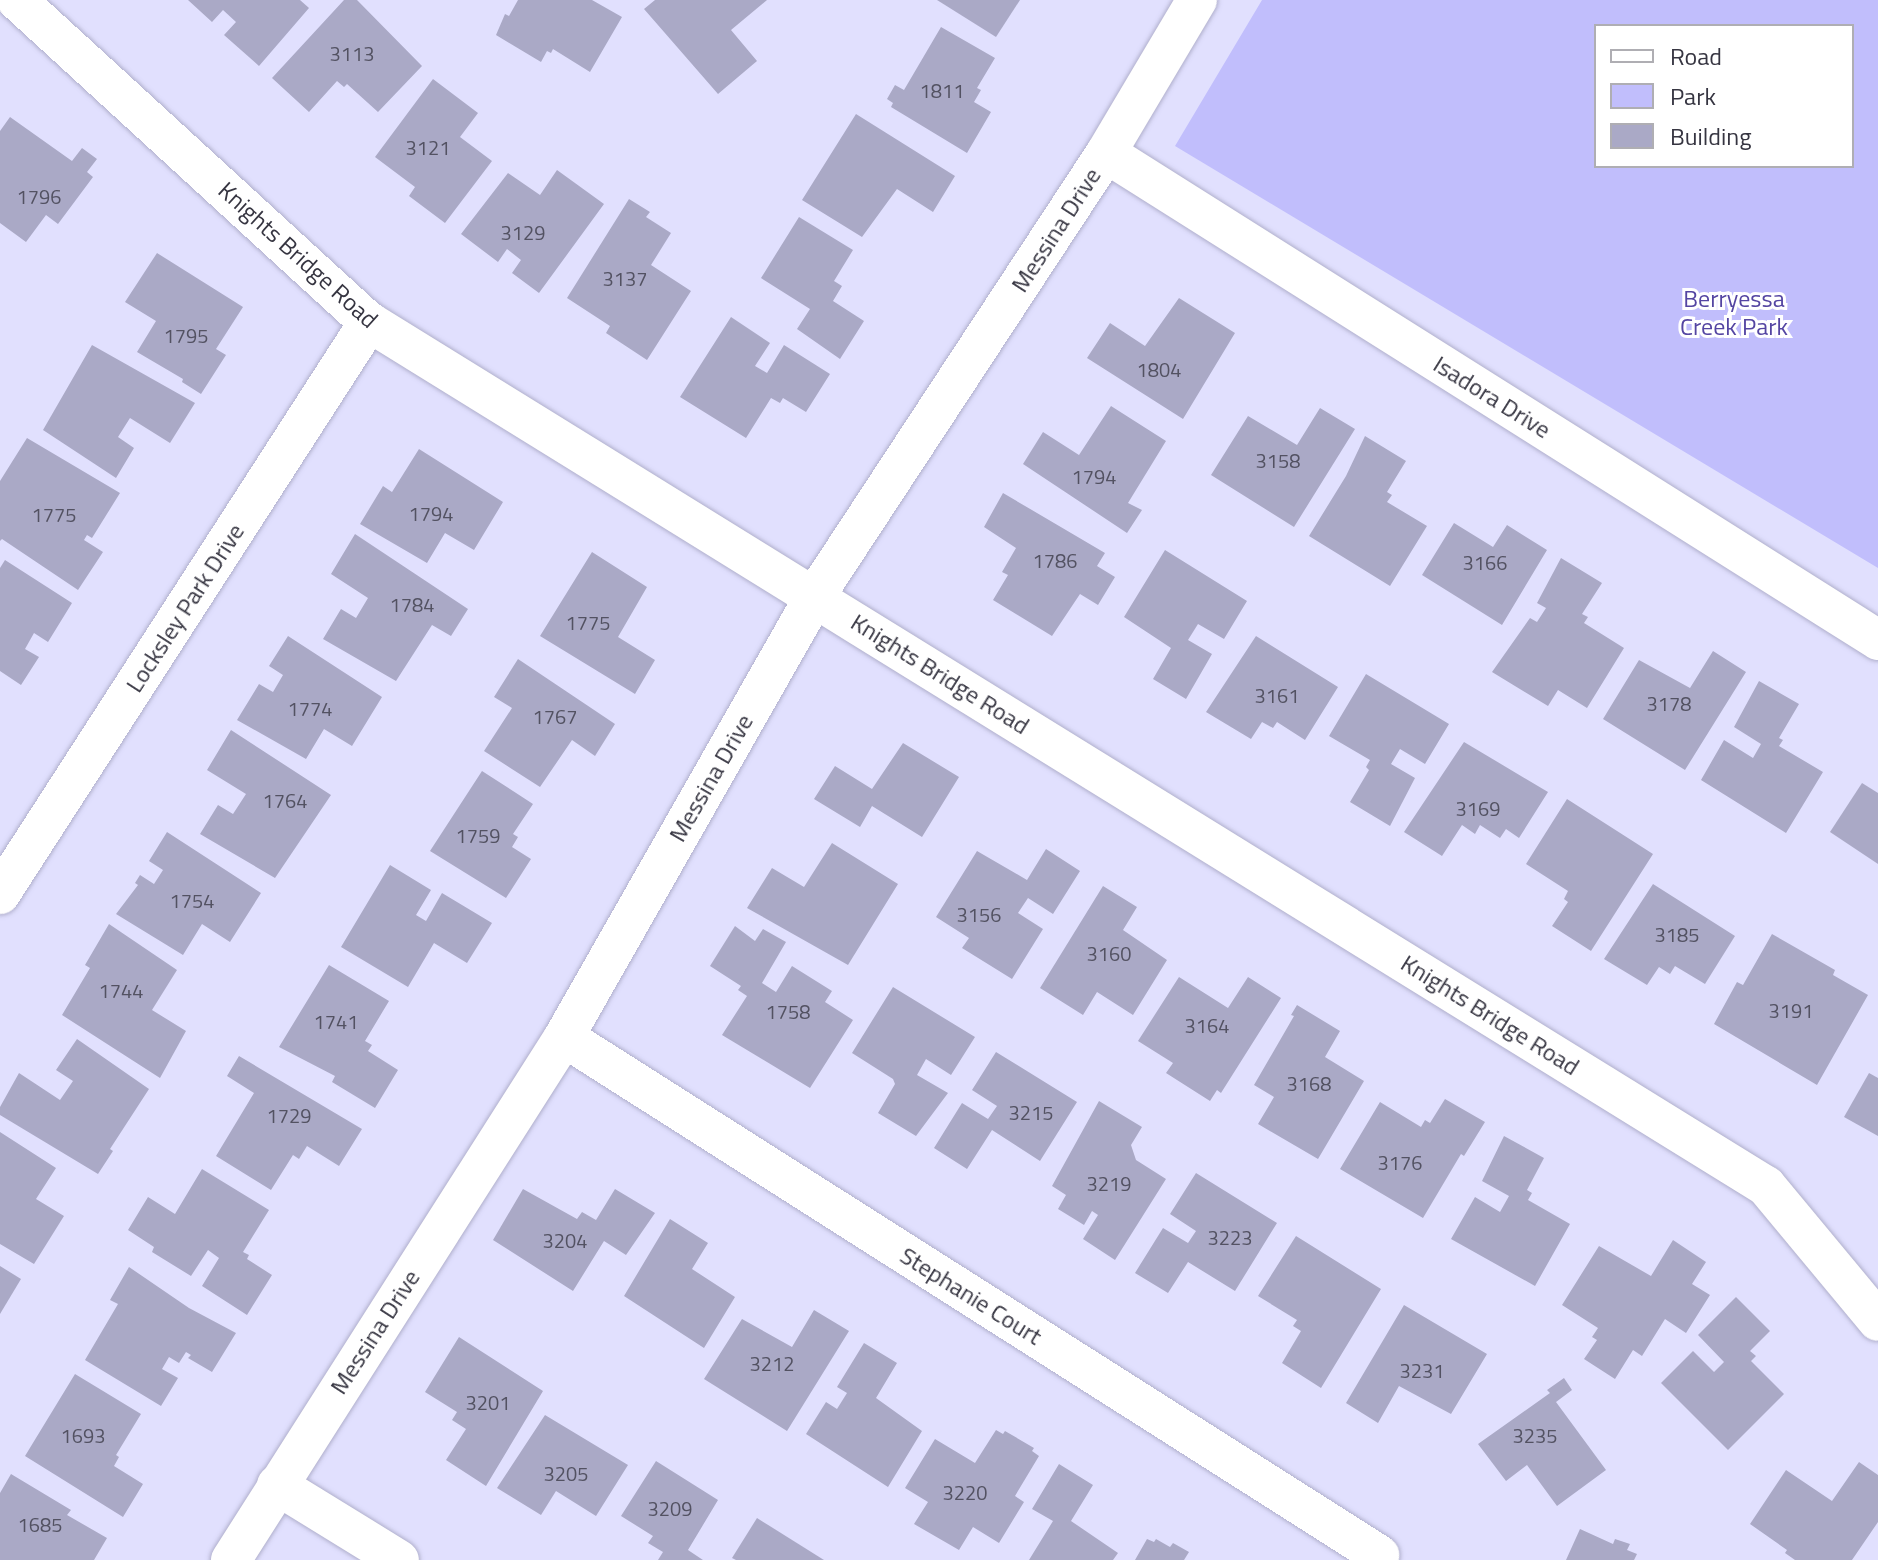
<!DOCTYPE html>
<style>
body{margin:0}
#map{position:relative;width:1878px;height:1560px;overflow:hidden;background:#e1e0fe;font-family:"Titillium Web",sans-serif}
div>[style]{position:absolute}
.green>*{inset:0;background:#c1befc}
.building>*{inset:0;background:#aaa9c6}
.roads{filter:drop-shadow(0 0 2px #b0afcc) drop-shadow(0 0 2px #b0afcc)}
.street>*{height:40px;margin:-20px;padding:0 20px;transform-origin:20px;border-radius:20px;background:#fff}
span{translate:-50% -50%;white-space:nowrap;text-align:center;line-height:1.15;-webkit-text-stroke:6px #fff;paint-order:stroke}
.number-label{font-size:20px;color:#535262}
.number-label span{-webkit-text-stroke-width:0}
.street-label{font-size:24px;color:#363541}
.park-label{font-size:24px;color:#5445a2}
.legend{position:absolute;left:1594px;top:24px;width:260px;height:144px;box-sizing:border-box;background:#fff;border:2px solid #afaeb3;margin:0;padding:10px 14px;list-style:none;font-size:24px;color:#363541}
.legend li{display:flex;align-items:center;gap:16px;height:40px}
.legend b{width:40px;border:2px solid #afaeb3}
</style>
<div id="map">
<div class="green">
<div style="clip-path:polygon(evenodd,1262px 0,1878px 0,1878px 568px,1175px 146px,1262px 0,1596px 26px,1852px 26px,1852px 166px,1596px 166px,1596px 26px)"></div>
</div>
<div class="building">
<div style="clip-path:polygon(188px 0,300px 0,309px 8px,259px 66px,224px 35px,236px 22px,223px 10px,212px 22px)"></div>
<div style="clip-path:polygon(344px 0,357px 0,422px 66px,378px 112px,347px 84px,344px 87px,337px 81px,309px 112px,272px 78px)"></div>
<div style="clip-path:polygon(518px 0,592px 0,622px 17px,590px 72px,553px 49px,551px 53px,547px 51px,541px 62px,496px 35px,505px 14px,509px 16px)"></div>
<div style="clip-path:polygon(655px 0,767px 0,731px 30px,757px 61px,718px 94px,644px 9px)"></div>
<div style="clip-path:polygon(937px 0,1020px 0,996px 37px)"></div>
<div style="clip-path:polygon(941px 27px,995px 58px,977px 88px,981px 90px,974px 102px,991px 112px,967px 153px,891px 107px,893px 103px,887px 99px,895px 85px,904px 90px)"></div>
<div style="clip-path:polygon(433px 79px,478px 113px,460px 137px,492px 161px,445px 223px,409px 196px,415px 187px,375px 157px)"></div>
<div style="clip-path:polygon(856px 114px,955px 176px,933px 212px,897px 189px,862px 237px,802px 200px)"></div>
<div style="clip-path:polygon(10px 117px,72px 161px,82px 148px,97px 159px,87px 172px,93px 177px,58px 224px,46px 215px,26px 242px,0 223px,0 131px)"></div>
<div style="clip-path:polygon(557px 170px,604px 204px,539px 293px,512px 273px,521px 260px,507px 249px,498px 262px,461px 234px,508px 173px,540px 195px)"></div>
<div style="clip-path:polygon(629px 199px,650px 212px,646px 217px,671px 233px,651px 265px,691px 291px,647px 360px,606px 333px,610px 326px,567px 298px)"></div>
<div style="clip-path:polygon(799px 217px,853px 250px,834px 281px,842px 286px,833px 301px,864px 321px,840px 359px,797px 329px,810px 309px,761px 278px)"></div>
<div style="clip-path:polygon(157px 253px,243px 307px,216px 349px,226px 355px,201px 394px,182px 382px,183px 379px,137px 352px,156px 321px,125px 302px)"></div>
<div style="clip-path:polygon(1179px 298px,1235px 333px,1183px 419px,1087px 358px,1110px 323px,1145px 346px)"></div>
<div style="clip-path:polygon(731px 317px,770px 343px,755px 366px,767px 373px,784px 345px,830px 374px,806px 412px,783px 398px,780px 403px,771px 398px,746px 438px,680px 397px)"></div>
<div style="clip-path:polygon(92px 345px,195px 403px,170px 443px,130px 418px,118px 437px,134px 448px,116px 478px,43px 430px)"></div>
<div style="clip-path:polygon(1111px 406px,1166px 441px,1128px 503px,1142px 510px,1127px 533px,1023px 464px,1043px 432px,1079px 455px)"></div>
<div style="clip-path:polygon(1320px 408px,1355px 429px,1294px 527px,1211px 475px,1248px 416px,1297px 445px)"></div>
<div style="clip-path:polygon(1365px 436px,1406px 461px,1387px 492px,1392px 495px,1387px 502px,1427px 526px,1390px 586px,1309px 536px,1346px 476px)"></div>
<div style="clip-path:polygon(27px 438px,120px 493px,92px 538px,87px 535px,84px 540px,103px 552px,78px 590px,2px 539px,0 541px,0 481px)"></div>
<div style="clip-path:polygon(419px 449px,503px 502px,474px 550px,445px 533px,427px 563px,360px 524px,383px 486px,392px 492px)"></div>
<div style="clip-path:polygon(1003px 493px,1105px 553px,1097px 566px,1115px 577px,1098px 605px,1080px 594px,1052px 636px,993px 600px,1008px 575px,1002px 572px,1016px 548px,984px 527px)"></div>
<div style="clip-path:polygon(1454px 523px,1493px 547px,1507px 525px,1547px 550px,1502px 625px,1422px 575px)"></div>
<div style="clip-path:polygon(355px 534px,468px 609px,451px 636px,432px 625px,396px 681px,323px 639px,341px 609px,356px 618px,368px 598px,331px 574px)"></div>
<div style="clip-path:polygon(1165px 550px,1247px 601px,1224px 639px,1198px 624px,1188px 640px,1212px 654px,1186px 699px,1153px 679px,1171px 648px,1124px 617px)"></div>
<div style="clip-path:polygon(592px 552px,647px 587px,618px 637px,655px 660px,635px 694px,540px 636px)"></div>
<div style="clip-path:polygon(1561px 558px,1602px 583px,1582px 614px,1588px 617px,1584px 623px,1624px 648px,1587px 708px,1558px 690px,1548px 706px,1492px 672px,1530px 618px,1537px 622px,1546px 608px,1537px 603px)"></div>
<div style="clip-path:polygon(5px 560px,72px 603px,48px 642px,34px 633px,25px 649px,39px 657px,21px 685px,0 671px,0 568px)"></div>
<div style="clip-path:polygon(288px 636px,382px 697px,352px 746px,324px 729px,306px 759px,237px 720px,259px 684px,273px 692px,283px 675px,269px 666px)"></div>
<div style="clip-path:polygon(1256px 636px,1338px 687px,1305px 740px,1277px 722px,1273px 728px,1262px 722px,1251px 739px,1206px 712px)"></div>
<div style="clip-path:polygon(1713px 651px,1746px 672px,1685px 770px,1603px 719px,1639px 660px,1690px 688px)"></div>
<div style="clip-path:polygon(518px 659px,615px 724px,595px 756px,572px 740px,540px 787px,484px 751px,512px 708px,494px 697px)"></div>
<div style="clip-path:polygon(1366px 674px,1449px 724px,1425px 764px,1400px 749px,1391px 764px,1415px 778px,1390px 826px,1350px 802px,1369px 770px,1366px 767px,1370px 760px,1329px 736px)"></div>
<div style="clip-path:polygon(1759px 681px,1799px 704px,1779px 738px,1783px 740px,1779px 746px,1823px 772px,1786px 833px,1701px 780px,1724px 740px,1753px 758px,1761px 744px,1734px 727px)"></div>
<div style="clip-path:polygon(231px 730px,331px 795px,275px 878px,200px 834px,218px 805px,233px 814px,246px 794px,207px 770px)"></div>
<div style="clip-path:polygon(1464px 742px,1548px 792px,1519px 838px,1506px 829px,1500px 838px,1480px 825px,1475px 834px,1462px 825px,1442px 856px,1404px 832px)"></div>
<div style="clip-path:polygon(903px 743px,959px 777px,922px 837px,872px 806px,860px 827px,814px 799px,835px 766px,872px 789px)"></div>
<div style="clip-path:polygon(482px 771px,533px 804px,513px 834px,518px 837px,512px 847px,531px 859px,506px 898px,430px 851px)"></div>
<div style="clip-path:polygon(1862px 783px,1878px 793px,1878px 864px,1830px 832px)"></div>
<div style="clip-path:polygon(1567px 799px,1653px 854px,1591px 951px,1552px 926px,1568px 902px,1564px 899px,1568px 891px,1526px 864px)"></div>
<div style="clip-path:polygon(167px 832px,261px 893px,230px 942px,202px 924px,183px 955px,116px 914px,138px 885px,135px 883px,140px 875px,154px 884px,163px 870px,149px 861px)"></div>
<div style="clip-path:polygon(832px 843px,898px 884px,848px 965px,747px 908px,772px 868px,804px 887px)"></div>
<div style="clip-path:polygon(1046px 849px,1080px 871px,1053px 914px,1028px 898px,1018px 913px,1043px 929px,1012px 979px,962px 948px,969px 938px,936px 917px,977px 851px,1027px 880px)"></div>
<div style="clip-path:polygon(390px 865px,431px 890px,416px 915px,426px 921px,442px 893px,492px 923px,467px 963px,434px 943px,408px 987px,341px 947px)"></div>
<div style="clip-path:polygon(1653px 884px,1735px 936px,1705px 984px,1675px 966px,1670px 974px,1659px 967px,1647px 985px,1604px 959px)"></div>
<div style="clip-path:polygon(1103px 886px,1137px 907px,1123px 930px,1167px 960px,1133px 1015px,1097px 992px,1083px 1015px,1040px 988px)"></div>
<div style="clip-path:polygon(109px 924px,177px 970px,152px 1010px,186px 1031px,160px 1078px,62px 1015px,90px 968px,85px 965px)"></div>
<div style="clip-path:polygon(735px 926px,755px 941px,763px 929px,786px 942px,762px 983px,776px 992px,792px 966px,832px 991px,825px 1002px,853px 1020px,810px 1088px,722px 1035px,747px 996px,738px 990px,741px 986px,710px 966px)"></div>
<div style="clip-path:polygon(1772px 934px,1835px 970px,1833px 975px,1868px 995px,1817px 1085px,1714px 1024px,1737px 982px,1743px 985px)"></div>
<div style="clip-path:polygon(329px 965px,389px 1001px,365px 1041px,372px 1045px,368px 1051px,398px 1070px,375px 1108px,332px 1082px,335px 1076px,279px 1047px)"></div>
<div style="clip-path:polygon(1179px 977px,1228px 1008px,1248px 977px,1281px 998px,1221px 1093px,1217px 1090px,1210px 1101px,1166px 1073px,1173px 1063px,1138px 1041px)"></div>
<div style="clip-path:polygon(893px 987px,975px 1037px,951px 1075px,926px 1059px,917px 1075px,948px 1093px,916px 1136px,878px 1113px,895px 1084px,893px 1079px,852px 1053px)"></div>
<div style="clip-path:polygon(1297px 1005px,1340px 1031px,1325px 1057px,1364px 1081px,1318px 1159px,1258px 1124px,1274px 1097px,1254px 1085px,1294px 1016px,1291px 1015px)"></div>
<div style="clip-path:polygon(77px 1039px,149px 1089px,110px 1149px,113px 1151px,98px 1174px,0 1115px,0 1107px,19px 1073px,60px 1100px,73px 1081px,56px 1070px)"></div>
<div style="clip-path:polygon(996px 1052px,1077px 1102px,1040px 1161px,992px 1130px,967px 1169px,934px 1148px,962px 1103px,988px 1119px,997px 1106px,972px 1090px)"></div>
<div style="clip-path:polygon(239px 1056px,362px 1129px,339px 1166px,307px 1146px,299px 1159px,293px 1155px,271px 1190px,216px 1156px,254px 1093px,227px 1076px)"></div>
<div style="clip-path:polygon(1869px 1073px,1878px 1078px,1878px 1136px,1844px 1117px)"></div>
<div style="clip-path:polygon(1445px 1099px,1485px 1122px,1464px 1156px,1461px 1154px,1423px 1218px,1340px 1169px,1380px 1102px,1421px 1127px,1425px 1120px,1430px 1123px)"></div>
<div style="clip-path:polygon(1099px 1101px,1142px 1127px,1131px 1145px,1136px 1160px,1166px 1179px,1115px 1260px,1083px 1239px,1098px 1215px,1092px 1211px,1084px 1225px,1058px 1209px,1066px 1195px,1052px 1186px)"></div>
<div style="clip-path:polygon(0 1132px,56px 1168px,36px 1199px,64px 1216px,34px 1264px,0 1244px)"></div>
<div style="clip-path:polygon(1504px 1136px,1544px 1158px,1527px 1190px,1532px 1193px,1528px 1200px,1570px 1224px,1535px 1286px,1451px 1239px,1475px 1197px,1500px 1212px,1509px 1196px,1482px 1181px)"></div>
<div style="clip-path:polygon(202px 1169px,269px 1210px,243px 1252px,249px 1255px,247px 1259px,272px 1275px,247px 1315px,202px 1286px,219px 1258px,208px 1250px,191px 1276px,152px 1252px,154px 1247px,128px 1230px,148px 1197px,175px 1214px)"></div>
<div style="clip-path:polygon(1196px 1173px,1277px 1223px,1235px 1291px,1188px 1262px,1168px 1293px,1135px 1273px,1163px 1228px,1188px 1243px,1196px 1231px,1170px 1214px)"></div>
<div style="clip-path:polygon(523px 1189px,577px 1219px,582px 1212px,596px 1220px,615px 1189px,655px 1213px,626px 1255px,604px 1241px,573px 1291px,493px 1240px)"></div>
<div style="clip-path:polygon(670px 1219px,708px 1243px,692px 1269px,735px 1297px,704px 1348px,624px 1296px)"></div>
<div style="clip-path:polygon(1296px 1236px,1381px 1289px,1321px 1388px,1282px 1363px,1301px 1331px,1293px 1326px,1297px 1320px,1258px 1296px)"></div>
<div style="clip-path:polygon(1673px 1240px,1706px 1262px,1692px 1284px,1710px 1295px,1686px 1333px,1665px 1319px,1642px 1356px,1633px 1350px,1615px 1379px,1584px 1359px,1597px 1340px,1592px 1337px,1598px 1328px,1562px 1305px,1599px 1246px,1651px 1276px)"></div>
<div style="clip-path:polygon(0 1266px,21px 1279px,0 1314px)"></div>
<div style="clip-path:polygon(129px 1267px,189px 1308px,236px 1333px,212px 1372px,188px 1358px,191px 1355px,186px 1352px,179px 1363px,169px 1357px,162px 1369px,178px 1378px,161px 1406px,85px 1360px,118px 1304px,110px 1300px)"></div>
<div style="clip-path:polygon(1736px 1297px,1770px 1331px,1750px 1351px,1756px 1356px,1751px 1361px,1784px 1394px,1728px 1450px,1661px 1383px,1693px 1351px,1714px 1372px,1724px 1362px,1698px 1335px)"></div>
<div style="clip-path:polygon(1404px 1305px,1487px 1354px,1451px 1414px,1399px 1386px,1378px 1423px,1346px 1403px)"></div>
<div style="clip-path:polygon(814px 1310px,849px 1331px,787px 1431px,704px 1379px,742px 1319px,792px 1347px)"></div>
<div style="clip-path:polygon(459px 1337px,543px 1391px,486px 1486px,446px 1460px,466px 1429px,452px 1420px,457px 1412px,425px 1392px)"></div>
<div style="clip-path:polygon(864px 1343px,897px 1363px,876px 1398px,922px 1431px,888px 1487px,806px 1434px,826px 1402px,837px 1409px,847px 1393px,837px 1387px)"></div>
<div style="clip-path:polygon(75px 1374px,141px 1414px,116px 1455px,119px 1457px,114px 1466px,143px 1484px,123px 1517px,25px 1456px)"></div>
<div style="clip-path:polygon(1564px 1378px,1572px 1390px,1556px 1402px,1606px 1470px,1557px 1506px,1527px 1465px,1506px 1481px,1478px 1444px,1550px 1393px,1547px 1390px)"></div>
<div style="clip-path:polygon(545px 1415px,628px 1465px,596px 1516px,556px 1491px,541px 1515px,497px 1488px)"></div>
<div style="clip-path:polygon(996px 1430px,1003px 1434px,1005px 1431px,1034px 1448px,1032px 1451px,1039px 1456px,1015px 1496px,1024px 1502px,999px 1543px,973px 1527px,959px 1550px,914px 1524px,928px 1502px,905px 1488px,935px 1439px,975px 1463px)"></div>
<div style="clip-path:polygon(656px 1461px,718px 1500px,688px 1550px,703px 1560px,658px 1560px,663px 1552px,648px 1543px,653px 1536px,621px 1516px)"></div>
<div style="clip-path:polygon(1859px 1462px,1878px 1475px,1878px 1522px,1852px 1560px,1795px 1560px,1785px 1553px,1787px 1550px,1750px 1524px,1786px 1470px,1832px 1501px)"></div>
<div style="clip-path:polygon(1059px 1464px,1093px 1485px,1071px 1521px,1118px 1553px,1113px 1560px,1029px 1560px,1053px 1521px,1032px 1509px)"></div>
<div style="clip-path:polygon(11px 1474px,71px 1510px,67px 1515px,107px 1538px,94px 1560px,0 1560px,0 1493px)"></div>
<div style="clip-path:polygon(757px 1518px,824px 1560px,736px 1560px,732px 1558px)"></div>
<div style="clip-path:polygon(1580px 1529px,1613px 1544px,1615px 1539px,1630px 1544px,1627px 1550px,1637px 1554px,1634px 1560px,1566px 1560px)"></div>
<div style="clip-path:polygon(1147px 1539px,1154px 1542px,1156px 1539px,1170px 1547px,1173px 1543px,1189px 1552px,1184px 1560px,1135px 1560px)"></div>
</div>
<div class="roads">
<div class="street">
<div style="left:17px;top:0;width:477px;rotate:42.5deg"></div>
<div style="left:369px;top:322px;width:1643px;rotate:31.74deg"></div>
<div style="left:1766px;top:1186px;width:175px;rotate:50.3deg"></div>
<div style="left:1106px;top:153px;width:913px;rotate:32.24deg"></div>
<div style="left:0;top:894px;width:681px;rotate:-57.17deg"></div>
<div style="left:564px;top:1037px;width:966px;rotate:32.44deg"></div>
<div style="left:277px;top:1485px;width:143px;rotate:31.6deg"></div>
<div style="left:231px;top:1560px;width:620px;rotate:-57.51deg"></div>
<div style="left:564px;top:1037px;width:507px;rotate:-60.35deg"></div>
<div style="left:815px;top:596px;width:530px;rotate:-56.7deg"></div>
<div style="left:1106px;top:153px;width:178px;rotate:-59.3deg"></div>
</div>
</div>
<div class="number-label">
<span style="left:352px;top:53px">3113</span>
<span style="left:942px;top:90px">1811</span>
<span style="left:428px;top:147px">3121</span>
<span style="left:39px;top:196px">1796</span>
<span style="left:523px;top:232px">3129</span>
<span style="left:625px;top:278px">3137</span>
<span style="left:186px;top:335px">1795</span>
<span style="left:1159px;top:369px">1804</span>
<span style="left:1278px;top:460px">3158</span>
<span style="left:1094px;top:476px">1794</span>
<span style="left:431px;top:513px">1794</span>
<span style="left:54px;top:514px">1775</span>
<span style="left:1055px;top:560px">1786</span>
<span style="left:1485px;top:562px">3166</span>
<span style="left:412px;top:604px">1784</span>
<span style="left:588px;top:622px">1775</span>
<span style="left:1277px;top:695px">3161</span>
<span style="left:1669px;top:703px">3178</span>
<span style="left:310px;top:708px">1774</span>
<span style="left:555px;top:716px">1767</span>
<span style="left:285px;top:800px">1764</span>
<span style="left:1478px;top:808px">3169</span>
<span style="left:478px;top:835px">1759</span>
<span style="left:192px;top:900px">1754</span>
<span style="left:979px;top:914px">3156</span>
<span style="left:1677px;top:934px">3185</span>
<span style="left:1109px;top:953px">3160</span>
<span style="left:121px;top:990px">1744</span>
<span style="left:1791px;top:1010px">3191</span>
<span style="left:788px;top:1011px">1758</span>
<span style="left:336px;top:1021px">1741</span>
<span style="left:1207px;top:1025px">3164</span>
<span style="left:1309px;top:1083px">3168</span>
<span style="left:1031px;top:1112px">3215</span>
<span style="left:289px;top:1115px">1729</span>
<span style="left:1400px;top:1162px">3176</span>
<span style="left:1109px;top:1183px">3219</span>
<span style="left:1230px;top:1237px">3223</span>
<span style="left:565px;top:1240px">3204</span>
<span style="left:772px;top:1363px">3212</span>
<span style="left:1422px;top:1370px">3231</span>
<span style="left:488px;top:1402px">3201</span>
<span style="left:83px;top:1435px">1693</span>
<span style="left:1535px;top:1435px">3235</span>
<span style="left:566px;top:1473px">3205</span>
<span style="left:965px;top:1492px">3220</span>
<span style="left:670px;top:1508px">3209</span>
<span style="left:40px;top:1524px">1685</span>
</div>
<div class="street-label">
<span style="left:1056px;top:230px;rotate:-57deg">Messina Drive</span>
<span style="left:298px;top:255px;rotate:42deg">Knights Bridge Road</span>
<span style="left:1492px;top:397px;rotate:32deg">Isadora Drive</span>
<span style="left:185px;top:608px;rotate:-57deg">Locksley Park Drive</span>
<span style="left:940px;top:674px;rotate:32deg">Knights Bridge Road</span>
<span style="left:711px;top:778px;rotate:-60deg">Messina Drive</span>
<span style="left:1490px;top:1015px;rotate:32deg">Knights Bridge Road</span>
<span style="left:971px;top:1296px;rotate:32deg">Stephanie Court</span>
<span style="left:375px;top:1332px;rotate:-57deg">Messina Drive</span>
</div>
<div class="park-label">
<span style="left:1734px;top:313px">Berryessa<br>Creek Park</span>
</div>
<ul class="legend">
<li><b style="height:10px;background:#fff"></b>Road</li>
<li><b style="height:22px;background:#c1befc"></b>Park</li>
<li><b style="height:22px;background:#aaa9c6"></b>Building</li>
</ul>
</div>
